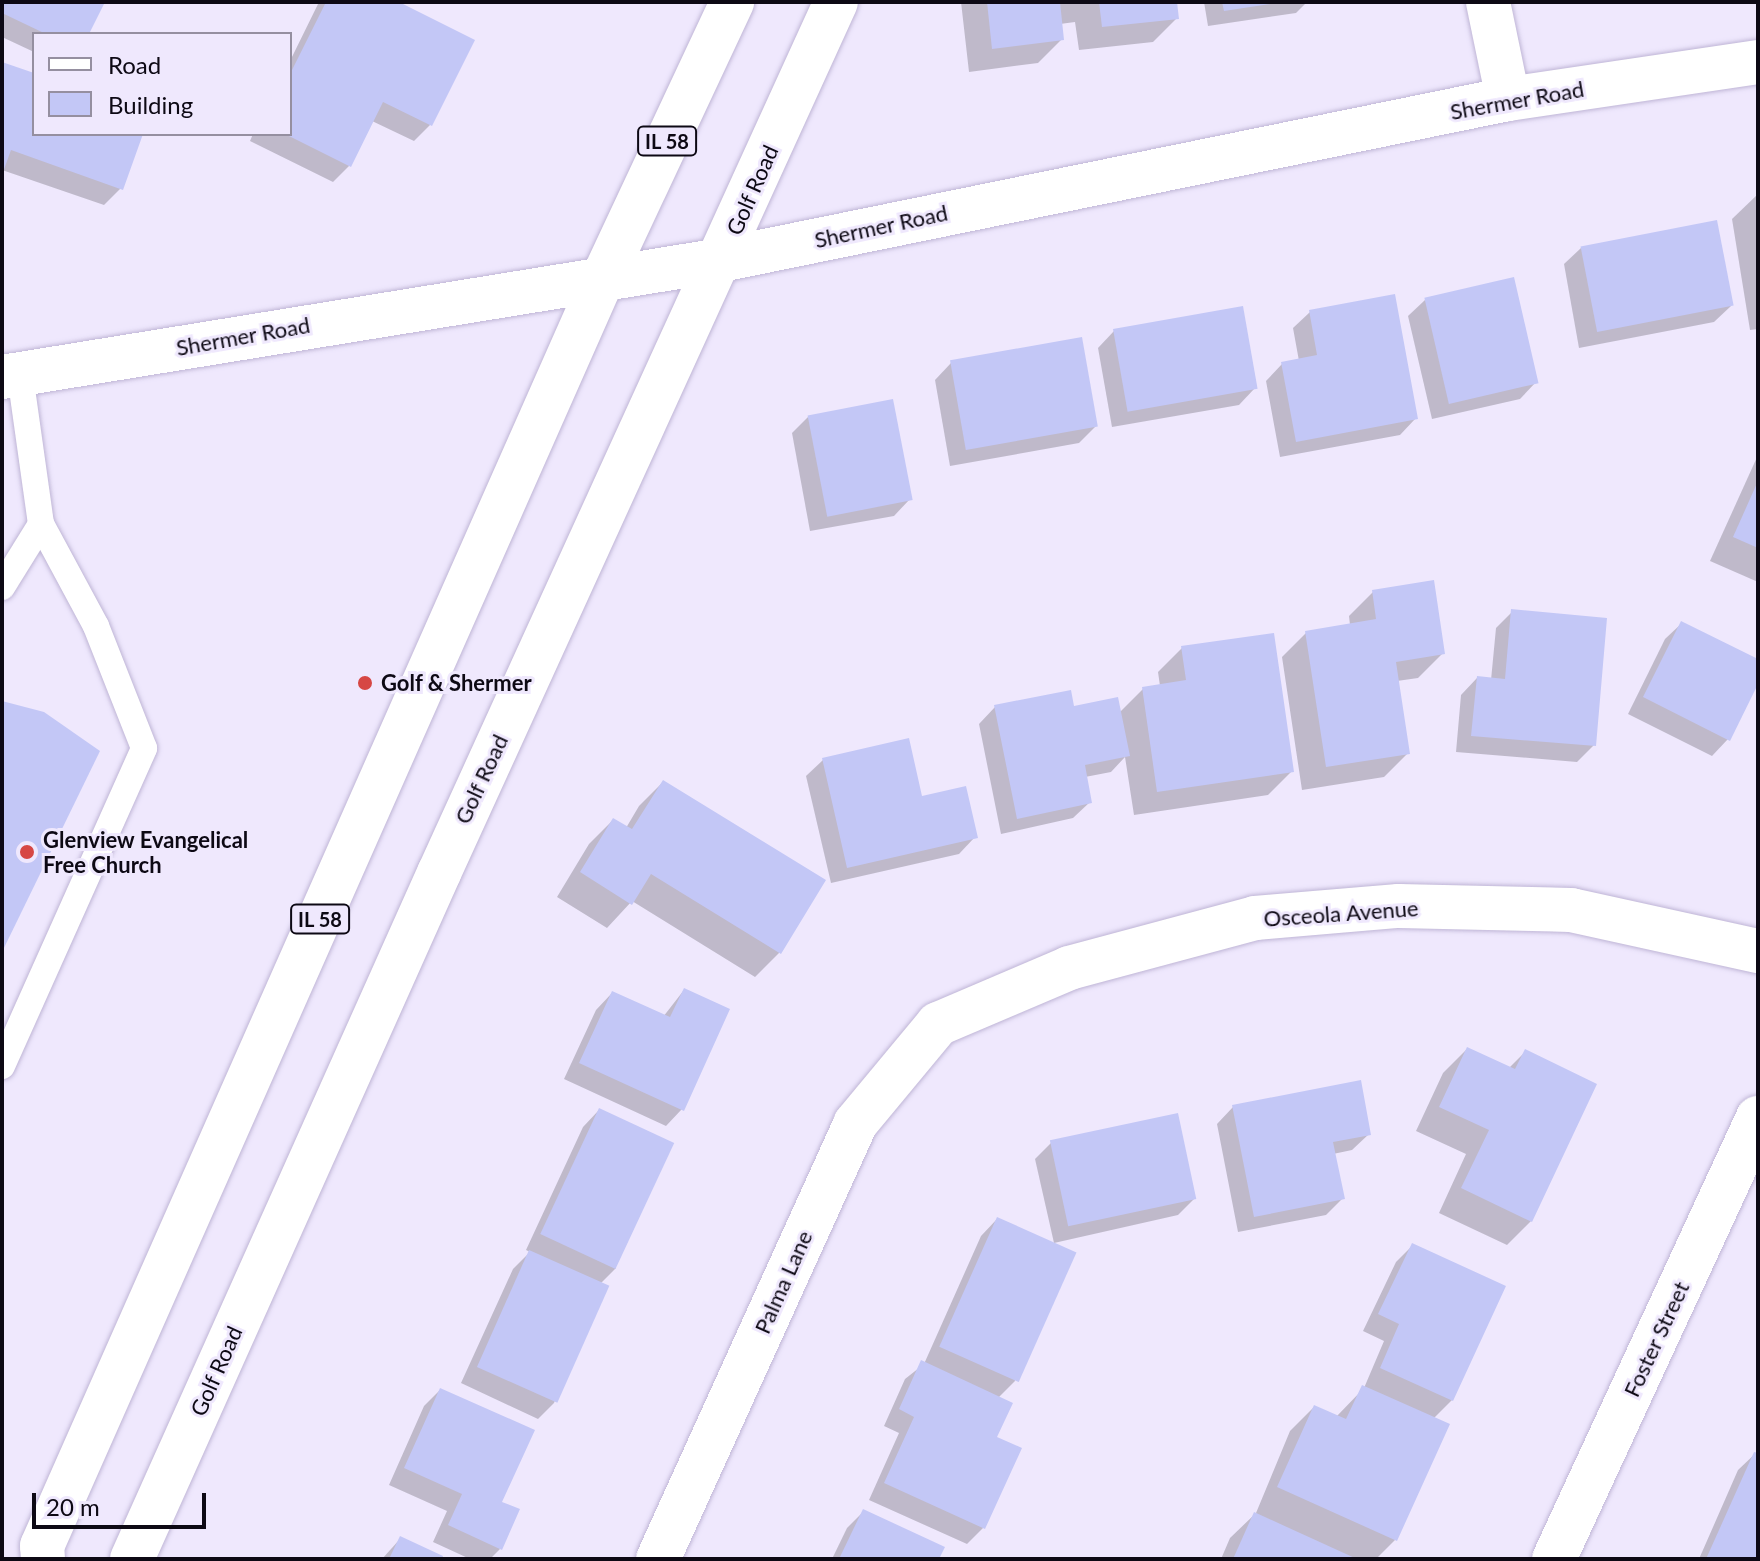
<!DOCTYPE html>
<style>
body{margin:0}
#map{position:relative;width:1760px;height:1561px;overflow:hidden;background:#efe8fd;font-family:Lato,sans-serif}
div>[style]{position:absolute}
.shadow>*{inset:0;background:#0003}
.building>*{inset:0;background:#c3c7f6;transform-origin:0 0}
.roads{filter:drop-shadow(0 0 2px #bfb5d6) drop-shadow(0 0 2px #bfb5d6)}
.service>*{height:26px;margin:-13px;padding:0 13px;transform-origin:13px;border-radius:13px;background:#fff}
.minor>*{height:44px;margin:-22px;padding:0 22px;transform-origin:22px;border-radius:22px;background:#fff}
.secondary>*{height:44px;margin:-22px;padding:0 22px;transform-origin:22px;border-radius:22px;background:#fff}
.primary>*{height:44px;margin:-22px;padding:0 22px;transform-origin:22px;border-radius:22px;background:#fff}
.dots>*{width:22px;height:22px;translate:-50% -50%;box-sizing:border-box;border:4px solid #efe8fd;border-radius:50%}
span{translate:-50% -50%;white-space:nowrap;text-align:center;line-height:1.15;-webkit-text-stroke:6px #efe8fd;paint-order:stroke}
.shield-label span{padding:2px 6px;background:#efe8fd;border:2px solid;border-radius:6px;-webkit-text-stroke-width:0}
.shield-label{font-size:20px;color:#0d0914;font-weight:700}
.street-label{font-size:22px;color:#0d0914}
.poi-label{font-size:22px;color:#0d0914;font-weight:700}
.left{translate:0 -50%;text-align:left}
.frame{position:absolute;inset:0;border:4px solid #0d0914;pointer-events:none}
.legend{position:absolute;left:32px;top:32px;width:260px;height:104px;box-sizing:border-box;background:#efe8fd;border:2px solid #958fa0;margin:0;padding:10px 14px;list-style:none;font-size:24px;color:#0d0914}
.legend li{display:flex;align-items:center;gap:16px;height:40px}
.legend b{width:40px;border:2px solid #958fa0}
.scale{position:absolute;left:32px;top:1493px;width:174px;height:36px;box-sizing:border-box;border:4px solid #0d0914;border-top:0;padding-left:10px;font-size:24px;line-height:28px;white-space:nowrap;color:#0d0914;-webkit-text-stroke:6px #efe8fd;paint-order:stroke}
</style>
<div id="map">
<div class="shadow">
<div style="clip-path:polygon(2px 2px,103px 2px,87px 34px,34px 34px,34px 52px,2px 37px)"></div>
<div style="clip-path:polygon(319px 2px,394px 2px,430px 125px,414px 141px,372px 121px,349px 166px,333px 182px,250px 141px,253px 134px,290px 134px,290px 61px)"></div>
<div style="clip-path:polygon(961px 2px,1175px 2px,1177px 18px,1153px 42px,1079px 50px,1075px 22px,1060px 24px,1062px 39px,1038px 63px,969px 72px)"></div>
<div style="clip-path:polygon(1204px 2px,1307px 2px,1296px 13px,1208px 26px)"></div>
<div style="clip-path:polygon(2px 64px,34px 75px,34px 134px,140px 134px,121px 188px,104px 205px,2px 170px)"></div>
<div style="clip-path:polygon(1758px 194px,1758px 329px,1750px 330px,1732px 219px)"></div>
<div style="clip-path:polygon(1581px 248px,1731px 306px,1714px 322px,1579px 348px,1564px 264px)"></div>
<div style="clip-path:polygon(1425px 300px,1536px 382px,1520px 399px,1432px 419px,1408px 316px)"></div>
<div style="clip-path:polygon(1310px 312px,1416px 418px,1400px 435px,1280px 457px,1266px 381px,1282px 364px,1299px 361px,1293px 328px)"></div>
<div style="clip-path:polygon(1114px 331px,1255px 388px,1239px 405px,1112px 427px,1098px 348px)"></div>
<div style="clip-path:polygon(951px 363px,1096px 426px,1079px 443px,950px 466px,935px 380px)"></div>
<div style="clip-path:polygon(808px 417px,910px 499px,894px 516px,810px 531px,792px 433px)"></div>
<div style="clip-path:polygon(1758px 455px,1758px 582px,1710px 561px)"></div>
<div style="clip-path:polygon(1373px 592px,1443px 653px,1418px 678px,1397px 681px,1408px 753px,1384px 777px,1302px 790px,1282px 657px,1306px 633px,1350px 625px,1349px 616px)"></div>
<div style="clip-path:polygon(1512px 612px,1594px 745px,1577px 762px,1456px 752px,1461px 695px,1477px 678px,1491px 680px,1496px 628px)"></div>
<div style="clip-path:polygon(1682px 623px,1758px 662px,1758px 680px,1728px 739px,1712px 756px,1628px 714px,1665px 639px)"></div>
<div style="clip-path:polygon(1182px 648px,1292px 771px,1268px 795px,1134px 815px,1125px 757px,1111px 772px,1085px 777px,1090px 802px,1073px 818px,1001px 834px,979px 724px,995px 707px,1119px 713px,1143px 689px,1160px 686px,1158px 672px)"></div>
<div style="clip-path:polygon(823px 760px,921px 798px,975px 837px,959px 854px,831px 883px,806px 776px)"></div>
<div style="clip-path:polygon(663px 782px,824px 881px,779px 953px,755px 977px,632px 901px,607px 928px,557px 897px,589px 844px,613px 820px,626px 828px,639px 806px)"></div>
<div style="clip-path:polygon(684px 990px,682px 1109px,666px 1126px,564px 1079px,596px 1010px,612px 993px,663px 1017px)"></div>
<div style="clip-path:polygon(1467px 1049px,1508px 1069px,1525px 1052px,1531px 1221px,1507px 1245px,1439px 1213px,1466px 1154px,1416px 1131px,1443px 1073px)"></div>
<div style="clip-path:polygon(1233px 1107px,1369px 1134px,1352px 1150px,1333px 1154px,1342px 1199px,1326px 1215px,1238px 1232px,1217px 1124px)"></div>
<div style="clip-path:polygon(599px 1110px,616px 1268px,600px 1284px,554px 1403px,538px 1419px,461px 1383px,513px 1269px,530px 1252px,526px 1250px,583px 1127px)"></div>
<div style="clip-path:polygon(1051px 1143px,1195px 1198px,1178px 1215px,1054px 1243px,1035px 1159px)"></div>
<div style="clip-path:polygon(997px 1219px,1015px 1381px,998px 1398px,983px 1528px,967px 1544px,869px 1500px,899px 1433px,884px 1426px,905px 1379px,924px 1364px,981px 1236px)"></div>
<div style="clip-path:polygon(1412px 1246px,1452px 1400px,1433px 1419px,1395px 1540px,1376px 1559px,1221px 1559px,1230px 1538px,1256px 1513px,1290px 1431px,1314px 1407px,1336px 1417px,1364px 1388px,1384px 1341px,1363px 1331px,1396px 1262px)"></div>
<div style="clip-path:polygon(440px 1390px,500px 1549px,490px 1559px,470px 1559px,433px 1542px,447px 1511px,389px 1485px,424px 1406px)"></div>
<div style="clip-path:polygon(1758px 1445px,1758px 1559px,1699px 1559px,1738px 1470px,1758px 1451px)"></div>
<div style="clip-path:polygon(864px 1511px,937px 1559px,832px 1559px,847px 1528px)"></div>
<div style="clip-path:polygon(400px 1539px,440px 1559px,382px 1559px)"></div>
</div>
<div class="building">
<div style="clip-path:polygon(2px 2px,105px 2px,89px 34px,46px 34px,2px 13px)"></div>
<div style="clip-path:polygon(326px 2px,399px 2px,475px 40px,432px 126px,383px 102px,351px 167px,285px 134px,290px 134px,290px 74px)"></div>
<div style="clip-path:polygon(987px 2px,1060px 2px,1064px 40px,992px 49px)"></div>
<div style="clip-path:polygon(1099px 2px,1177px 2px,1179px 19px,1102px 27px)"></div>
<div style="clip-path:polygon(1222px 2px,1270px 2px,1270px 4px,1224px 11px)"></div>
<div style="clip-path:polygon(2px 62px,34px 73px,34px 134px,143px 134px,123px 190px,11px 150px,2px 175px)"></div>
<div style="left:1717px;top:220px;width:87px;height:139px;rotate:79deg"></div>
<div style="left:1514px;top:277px;width:109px;height:92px;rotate:77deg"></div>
<div style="clip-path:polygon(1395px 294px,1418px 419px,1296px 442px,1281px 362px,1317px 355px,1309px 310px)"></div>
<div style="left:1243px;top:306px;width:84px;height:132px;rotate:80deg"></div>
<div style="left:1082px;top:337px;width:91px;height:134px;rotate:80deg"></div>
<div style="left:893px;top:399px;width:103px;height:87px;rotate:79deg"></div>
<div style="clip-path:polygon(1758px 481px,1758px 548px,1733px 537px)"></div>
<div style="clip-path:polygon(1434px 580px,1445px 654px,1396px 662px,1410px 754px,1326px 767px,1305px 631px,1376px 619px,1372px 590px)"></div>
<div style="clip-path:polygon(1511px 609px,1607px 618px,1596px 746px,1471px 736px,1477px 676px,1505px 679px)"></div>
<div style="clip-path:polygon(1681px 621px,1758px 659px,1758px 684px,1730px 741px,1643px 697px)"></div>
<div style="clip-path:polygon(1274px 633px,1294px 772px,1157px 792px,1142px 687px,1186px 680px,1181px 646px)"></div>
<div style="clip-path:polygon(1071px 690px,1074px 706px,1118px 697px,1130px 756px,1085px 765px,1092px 803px,1017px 819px,994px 705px)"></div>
<div style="clip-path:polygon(2px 701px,44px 712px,100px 751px,2px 952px)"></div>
<div style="clip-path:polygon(909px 738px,922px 796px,966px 786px,978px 838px,847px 868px,822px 758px)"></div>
<div style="clip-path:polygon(663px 780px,826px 880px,781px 954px,651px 874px,632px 905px,580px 872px,613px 818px,632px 829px)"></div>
<div style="clip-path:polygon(684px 988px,730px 1009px,684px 1111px,579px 1063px,612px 991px,670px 1017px)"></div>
<div style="clip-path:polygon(1467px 1047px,1515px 1069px,1525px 1049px,1597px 1084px,1532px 1222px,1461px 1188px,1489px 1130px,1439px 1107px)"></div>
<div style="clip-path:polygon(1361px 1080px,1371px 1135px,1333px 1142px,1345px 1199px,1254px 1217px,1232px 1105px)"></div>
<div style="left:599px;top:1108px;width:83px;height:139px;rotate:25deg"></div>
<div style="left:1178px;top:1113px;width:88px;height:131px;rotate:78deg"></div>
<div style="left:997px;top:1217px;width:87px;height:142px;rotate:24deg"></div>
<div style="clip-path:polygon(1412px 1243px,1506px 1286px,1453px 1401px,1380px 1368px,1399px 1324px,1378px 1314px)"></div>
<div style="left:529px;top:1250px;width:88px;height:128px;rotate:24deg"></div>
<div style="clip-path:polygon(921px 1360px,1013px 1403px,997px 1437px,1022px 1448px,985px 1529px,884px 1483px,914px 1417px,899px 1409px)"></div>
<div style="clip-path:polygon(1362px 1385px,1450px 1424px,1397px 1541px,1277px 1487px,1314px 1405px,1346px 1419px)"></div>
<div style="clip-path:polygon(440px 1388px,535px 1430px,502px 1502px,520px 1509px,502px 1550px,448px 1525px,462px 1494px,404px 1468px)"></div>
<div style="clip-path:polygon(1754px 1452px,1758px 1453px,1758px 1559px,1706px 1559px)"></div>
<div style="clip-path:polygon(863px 1509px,945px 1547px,939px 1559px,839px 1559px)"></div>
<div style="clip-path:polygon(1254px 1512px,1357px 1559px,1233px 1559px)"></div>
<div style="clip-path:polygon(400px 1536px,443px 1556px,442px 1559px,389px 1559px)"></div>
</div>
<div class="roads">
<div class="service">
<div style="left:2px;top:587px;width:74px;rotate:-58.2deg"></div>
<div style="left:2px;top:1066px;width:348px;rotate:-65.9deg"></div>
<div style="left:144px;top:748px;width:131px;rotate:-111.5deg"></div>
<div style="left:96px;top:626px;width:116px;rotate:-118.3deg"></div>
<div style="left:41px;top:524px;width:151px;rotate:-98deg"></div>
</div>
<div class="minor">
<div style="left:1488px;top:2px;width:99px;rotate:78.3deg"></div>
<div style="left:658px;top:1559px;width:478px;rotate:-65.6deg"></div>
<div style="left:855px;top:1124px;width:130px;rotate:-50.3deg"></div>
<div style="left:938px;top:1024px;width:142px;rotate:-23.1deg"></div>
<div style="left:1069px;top:968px;width:193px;rotate:-15deg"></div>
<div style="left:1255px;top:918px;width:144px;rotate:-4.8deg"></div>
<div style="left:1399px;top:906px;width:172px;rotate:1.3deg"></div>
<div style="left:1571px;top:910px;width:191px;rotate:12.4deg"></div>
<div style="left:1554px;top:1559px;width:486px;rotate:-65.2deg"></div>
</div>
<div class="secondary">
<div style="left:2px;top:377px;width:728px;rotate:-9.24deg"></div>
<div style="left:721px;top:260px;width:803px;rotate:-11.56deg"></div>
<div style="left:1508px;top:99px;width:253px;rotate:-8.4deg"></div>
</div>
<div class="primary">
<div style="left:43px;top:1559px;width:13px;rotate:-94deg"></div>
<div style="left:42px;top:1546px;width:1384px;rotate:-66.14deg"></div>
<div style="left:602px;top:280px;width:307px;rotate:-64.9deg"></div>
<div style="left:132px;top:1559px;width:752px;rotate:-65.89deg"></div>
<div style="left:439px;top:873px;width:957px;rotate:-65.5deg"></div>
</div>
</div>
<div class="dots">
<div style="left:365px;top:683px;background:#d64744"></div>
<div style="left:27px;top:852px;background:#d64744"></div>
</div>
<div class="shield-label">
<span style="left:667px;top:141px">IL 58</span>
<span style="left:320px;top:919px">IL 58</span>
</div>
<div class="street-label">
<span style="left:1517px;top:100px;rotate:-10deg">Shermer Road</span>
<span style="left:752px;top:190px;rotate:-66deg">Golf Road</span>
<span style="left:881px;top:226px;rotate:-12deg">Shermer Road</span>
<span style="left:243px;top:336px;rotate:-10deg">Shermer Road</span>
<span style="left:481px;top:779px;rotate:-65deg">Golf Road</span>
<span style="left:1341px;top:913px;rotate:-4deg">Osceola Avenue</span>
<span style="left:783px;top:1282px;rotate:-66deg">Palma Lane</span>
<span style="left:1656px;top:1339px;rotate:-65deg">Foster Street</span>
<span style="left:216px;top:1371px;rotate:-66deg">Golf Road</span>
</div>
<div class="poi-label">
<span class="left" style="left:381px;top:683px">Golf &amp; Shermer</span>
<span class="left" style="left:43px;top:852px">Glenview Evangelical<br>Free Church</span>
</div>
<div class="frame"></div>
<ul class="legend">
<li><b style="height:10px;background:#fff"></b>Road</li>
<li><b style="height:22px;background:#c3c7f6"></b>Building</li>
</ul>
<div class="scale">20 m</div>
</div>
